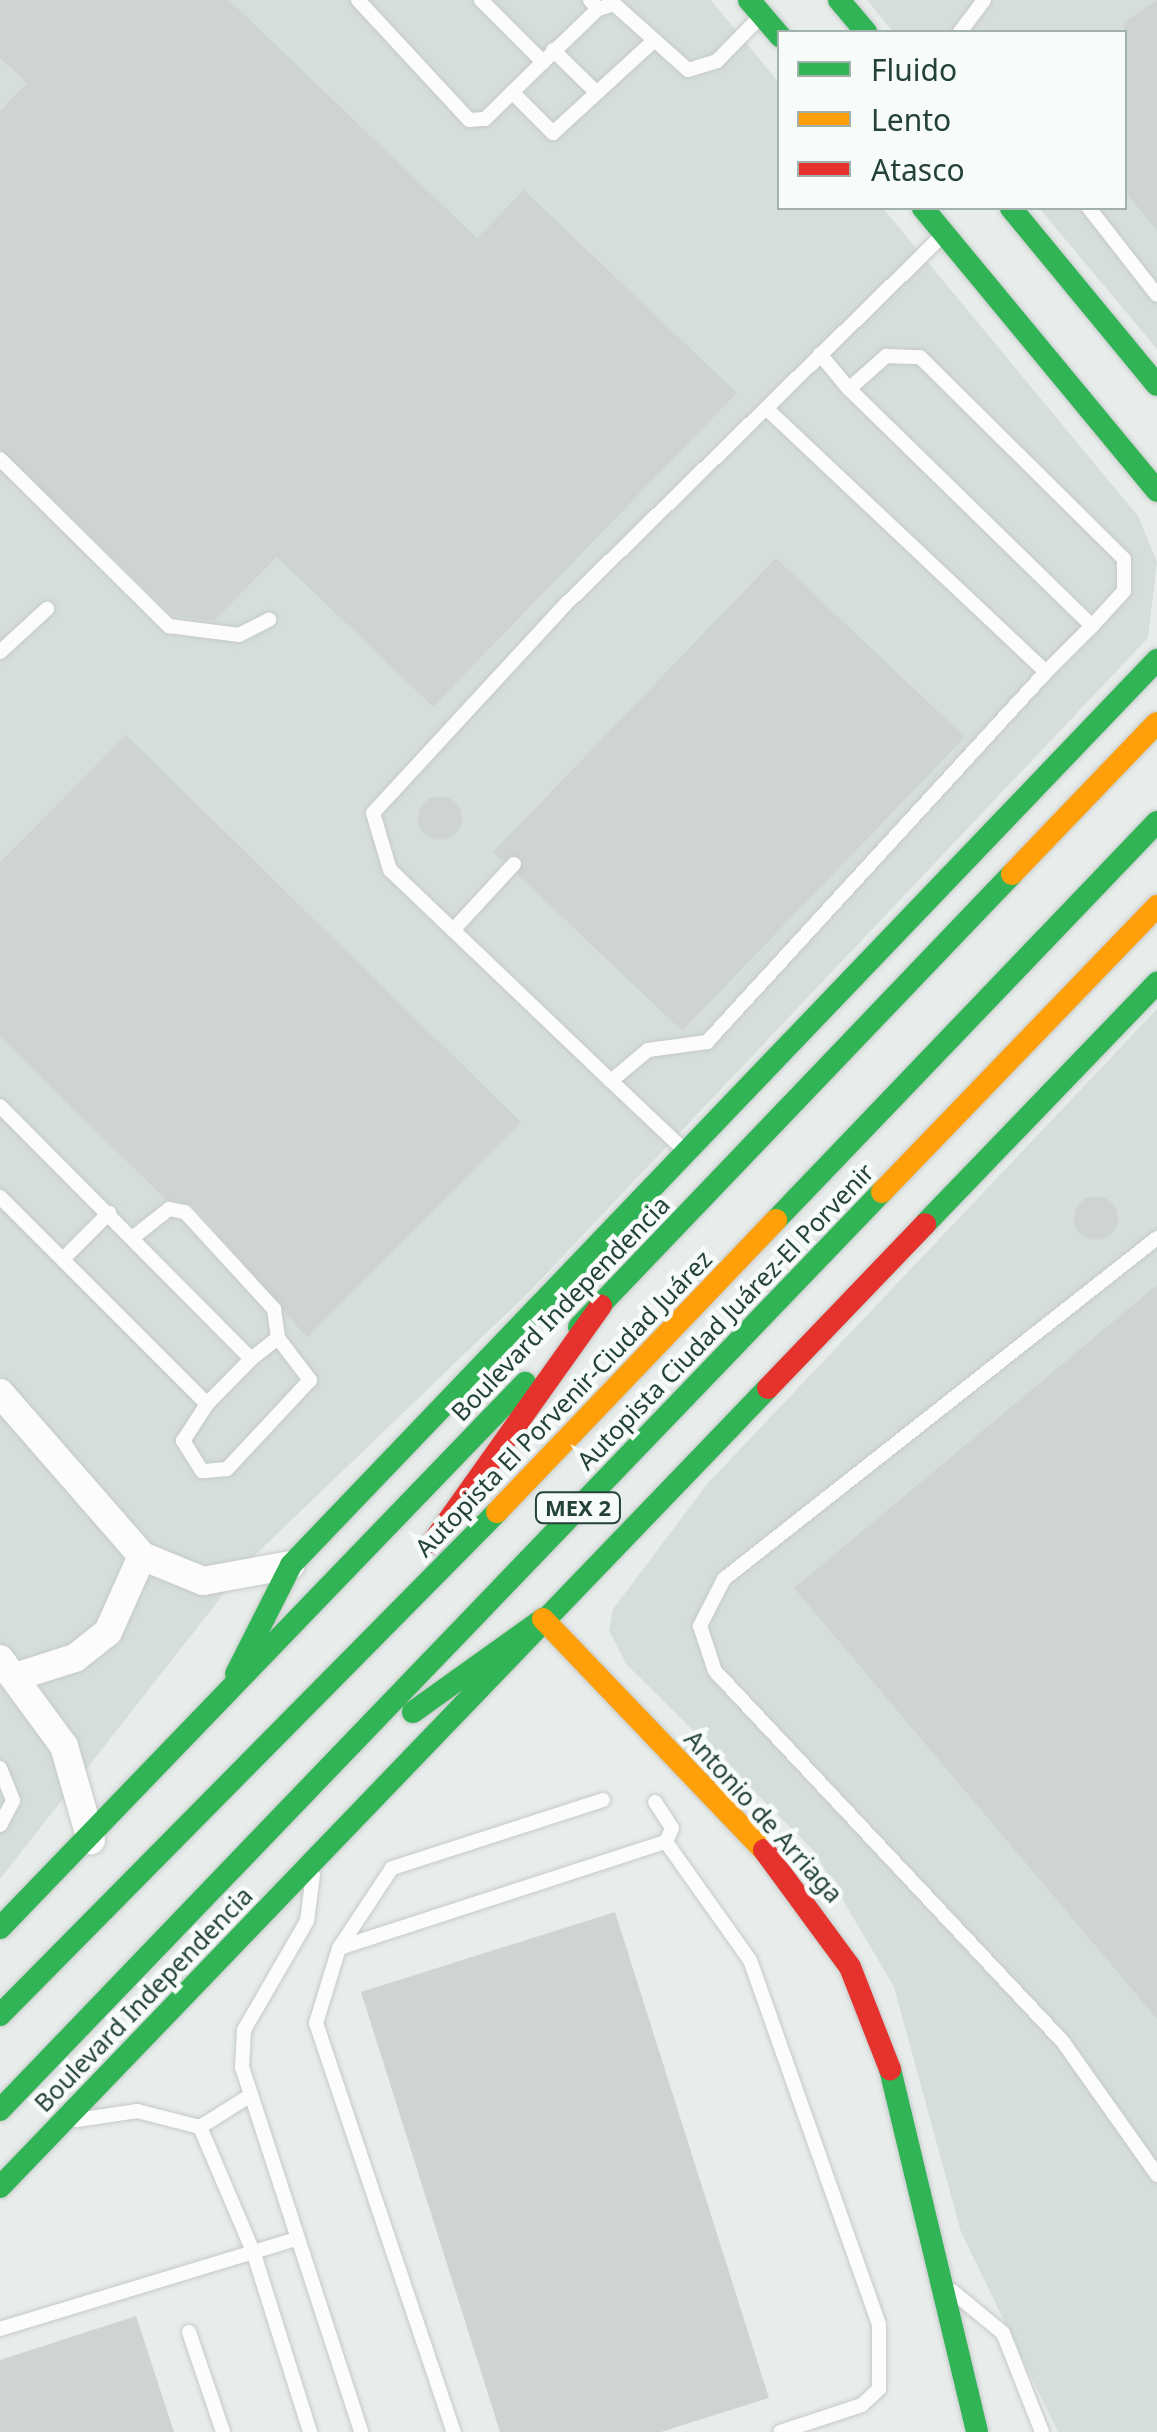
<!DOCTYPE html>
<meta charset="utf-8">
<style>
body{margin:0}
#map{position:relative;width:1157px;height:2432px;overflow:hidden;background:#e8edeb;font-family:"Noto Sans",sans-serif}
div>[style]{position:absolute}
.built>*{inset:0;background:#d6dedb}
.building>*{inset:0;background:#cfd4d2}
.round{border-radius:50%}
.roads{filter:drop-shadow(0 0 2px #c5cac8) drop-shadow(0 0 2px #c5cac8)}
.lane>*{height:14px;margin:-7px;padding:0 7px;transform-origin:7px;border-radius:7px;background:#fcfcfc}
.street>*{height:28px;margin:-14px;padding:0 14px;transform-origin:14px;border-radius:14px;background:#fcfcfc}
.fast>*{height:22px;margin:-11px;padding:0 11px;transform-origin:11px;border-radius:11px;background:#30b455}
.slow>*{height:22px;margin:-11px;padding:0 11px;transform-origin:11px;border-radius:11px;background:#ff9f0a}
.jam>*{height:22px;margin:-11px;padding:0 11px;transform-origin:11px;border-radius:11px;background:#e5322d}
span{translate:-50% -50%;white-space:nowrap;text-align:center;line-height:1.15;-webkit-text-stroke:9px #f7fbf9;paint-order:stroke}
.shield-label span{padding:2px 8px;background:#f7fbf9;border:2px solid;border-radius:8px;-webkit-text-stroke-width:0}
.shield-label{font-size:22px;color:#24423a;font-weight:700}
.street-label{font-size:25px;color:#24423a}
.legend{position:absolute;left:777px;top:30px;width:350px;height:180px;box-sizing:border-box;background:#f7fbf9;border:2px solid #a3b1ad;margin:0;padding:12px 18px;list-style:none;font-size:30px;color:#24423a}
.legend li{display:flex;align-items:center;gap:20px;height:50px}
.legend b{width:50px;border:2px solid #a3b1ad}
</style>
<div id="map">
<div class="built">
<div style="clip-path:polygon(0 0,711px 0,779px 83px,780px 208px,883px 208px,1138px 516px,1157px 562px,1148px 638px,529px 1292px,252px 1558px,0 1879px)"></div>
<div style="clip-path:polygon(867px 0,1157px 0,1157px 349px,1039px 208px,1124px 208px,1124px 32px,893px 32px)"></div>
<div style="clip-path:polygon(1157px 1009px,1157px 2432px,1058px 2432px,961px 2232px,894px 1987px,814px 1851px,627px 1665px,609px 1631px,613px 1609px,708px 1483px)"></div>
</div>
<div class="building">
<div style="clip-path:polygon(0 0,229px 0,477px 238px,524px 190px,737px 393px,433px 707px,277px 557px,214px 621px,174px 616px,0 449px,0 111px,27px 83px,0 58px)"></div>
<div style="clip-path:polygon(1157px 0,1157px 230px,1124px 191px,1124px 22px)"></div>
<div style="clip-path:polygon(776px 558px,965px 737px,682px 1031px,518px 875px,522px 857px,503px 861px,493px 852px)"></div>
<div style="clip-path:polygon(126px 735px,521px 1122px,307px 1338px,193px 1205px,165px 1199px,0 1037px,0 862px)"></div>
<div class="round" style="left:418px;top:796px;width:44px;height:44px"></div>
<div class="round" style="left:1074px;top:1196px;width:44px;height:44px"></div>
<div style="clip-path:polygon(1157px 1285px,1157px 2019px,794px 1588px)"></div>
<div style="clip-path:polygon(615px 1912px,769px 2398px,661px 2432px,500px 2432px,361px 1992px)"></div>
<div style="clip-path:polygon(136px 2316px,174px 2432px,0 2432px,0 2360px)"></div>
</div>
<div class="roads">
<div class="lane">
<div style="left:358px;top:0;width:163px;rotate:47.2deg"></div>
<div style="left:469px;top:120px;width:16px;rotate:-4deg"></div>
<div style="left:485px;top:119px;width:81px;rotate:-44.5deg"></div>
<div style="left:481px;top:0;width:88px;rotate:45deg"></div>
<div style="left:543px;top:62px;width:76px;rotate:-43.9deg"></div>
<div style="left:598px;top:9px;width:12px;rotate:-132deg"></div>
<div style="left:598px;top:9px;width:17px;rotate:-17deg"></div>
<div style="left:614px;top:4px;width:99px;rotate:41.7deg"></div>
<div style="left:688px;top:70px;width:30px;rotate:-17deg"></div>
<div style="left:717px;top:61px;width:59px;rotate:-45.7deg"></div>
<div style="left:960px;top:32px;width:40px;rotate:-53deg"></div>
<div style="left:553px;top:50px;width:60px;rotate:44.3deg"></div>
<div style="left:512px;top:92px;width:58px;rotate:45deg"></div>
<div style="left:553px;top:133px;width:132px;rotate:-42.5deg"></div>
<div style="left:1089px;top:208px;width:110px;rotate:52deg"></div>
<div style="left:820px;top:354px;width:45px;rotate:50.4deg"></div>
<div style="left:849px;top:389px;width:50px;rotate:-41.7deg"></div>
<div style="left:886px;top:356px;width:34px;rotate:2deg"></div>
<div style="left:920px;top:357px;width:287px;rotate:44.7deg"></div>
<div style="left:1124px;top:559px;width:32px;rotate:90deg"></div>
<div style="left:1124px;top:591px;width:47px;rotate:132.4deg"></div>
<div style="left:768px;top:410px;width:382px;rotate:43.3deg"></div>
<div style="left:1046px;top:672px;width:65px;rotate:-45deg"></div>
<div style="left:1092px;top:626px;width:339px;rotate:-135.7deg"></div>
<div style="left:0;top:459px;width:238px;rotate:44.7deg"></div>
<div style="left:169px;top:626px;width:71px;rotate:7.3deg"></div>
<div style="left:239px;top:635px;width:34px;rotate:-27deg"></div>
<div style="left:0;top:652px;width:64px;rotate:-42.5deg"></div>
<div style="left:455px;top:928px;width:87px;rotate:-47.3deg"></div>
<div style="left:611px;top:1081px;width:306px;rotate:-136.3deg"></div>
<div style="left:390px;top:870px;width:59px;rotate:-106.6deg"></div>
<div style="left:373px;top:813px;width:287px;rotate:-47.3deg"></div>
<div style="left:568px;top:602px;width:525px;rotate:-44.38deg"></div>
<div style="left:0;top:1106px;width:356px;rotate:45.2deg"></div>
<div style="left:251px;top:1359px;width:34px;rotate:-38deg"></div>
<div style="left:278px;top:1338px;width:53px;rotate:52.7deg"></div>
<div style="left:310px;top:1380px;width:122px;rotate:133deg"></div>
<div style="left:227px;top:1469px;width:25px;rotate:175deg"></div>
<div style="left:202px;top:1471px;width:36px;rotate:-122deg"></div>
<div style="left:183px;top:1441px;width:44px;rotate:-57deg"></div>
<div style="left:207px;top:1404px;width:293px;rotate:-135deg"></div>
<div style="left:683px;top:1149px;width:99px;rotate:-136.6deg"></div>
<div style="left:611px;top:1081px;width:48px;rotate:-40deg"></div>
<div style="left:648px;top:1050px;width:60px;rotate:-7.7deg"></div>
<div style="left:707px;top:1042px;width:502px;rotate:-47.5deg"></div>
<div style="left:136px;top:1235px;width:42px;rotate:-38.2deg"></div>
<div style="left:169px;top:1209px;width:16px;rotate:11deg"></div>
<div style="left:185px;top:1212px;width:132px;rotate:47.5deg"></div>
<div style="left:274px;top:1309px;width:29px;rotate:82deg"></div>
<div style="left:1157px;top:1238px;width:551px;rotate:141.78deg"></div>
<div style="left:724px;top:1579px;width:53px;rotate:117.1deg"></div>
<div style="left:700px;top:1626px;width:47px;rotate:71.6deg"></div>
<div style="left:715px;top:1671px;width:509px;rotate:46.83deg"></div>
<div style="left:1063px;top:2042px;width:163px;rotate:54.7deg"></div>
<div style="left:64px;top:1258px;width:64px;rotate:-45deg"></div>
<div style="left:207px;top:1404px;width:63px;rotate:-45.6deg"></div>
<div style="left:0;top:1768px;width:35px;rotate:68deg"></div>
<div style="left:13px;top:1801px;width:27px;rotate:118deg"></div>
<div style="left:603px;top:1800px;width:222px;rotate:162.1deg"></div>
<div style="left:392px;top:1868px;width:96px;rotate:123.5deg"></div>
<div style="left:339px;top:1948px;width:344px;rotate:-18deg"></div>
<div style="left:666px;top:1842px;width:15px;rotate:-67deg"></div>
<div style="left:672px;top:1828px;width:31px;rotate:-123deg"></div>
<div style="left:666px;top:1842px;width:145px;rotate:54.6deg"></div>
<div style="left:750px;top:1960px;width:387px;rotate:70.5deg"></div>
<div style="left:879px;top:2325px;width:64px;rotate:90deg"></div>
<div style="left:879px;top:2389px;width:23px;rotate:137deg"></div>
<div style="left:862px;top:2405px;width:86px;rotate:161.8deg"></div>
<div style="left:313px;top:1875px;width:46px;rotate:97.4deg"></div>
<div style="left:307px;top:1921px;width:126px;rotate:120deg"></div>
<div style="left:244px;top:2030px;width:37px;rotate:93deg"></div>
<div style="left:242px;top:2067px;width:384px;rotate:71.9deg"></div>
<div style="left:339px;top:1948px;width:78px;rotate:107deg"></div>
<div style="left:316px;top:2023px;width:432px;rotate:71.4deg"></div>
<div style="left:77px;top:2120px;width:61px;rotate:-8.5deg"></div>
<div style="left:137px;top:2111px;width:65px;rotate:14.3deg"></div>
<div style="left:200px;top:2127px;width:135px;rotate:66.9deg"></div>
<div style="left:253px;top:2251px;width:190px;rotate:72.5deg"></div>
<div style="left:200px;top:2127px;width:60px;rotate:-32.1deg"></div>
<div style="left:952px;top:2291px;width:66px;rotate:39.5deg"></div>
<div style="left:1003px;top:2333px;width:106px;rotate:68.5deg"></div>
<div style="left:0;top:2329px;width:309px;rotate:-16.9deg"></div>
<div style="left:189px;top:2332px;width:106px;rotate:71.2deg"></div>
</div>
<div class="street">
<div style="left:0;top:1393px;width:216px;rotate:48.9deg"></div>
<div style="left:142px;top:1556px;width:66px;rotate:22.3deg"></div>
<div style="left:203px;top:1581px;width:89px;rotate:-10.3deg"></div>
<div style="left:0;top:1659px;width:108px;rotate:53.7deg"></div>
<div style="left:64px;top:1746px;width:98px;rotate:74deg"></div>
<div style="left:15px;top:1677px;width:63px;rotate:-17.6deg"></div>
<div style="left:75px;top:1658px;width:42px;rotate:-38.2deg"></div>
<div style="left:108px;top:1632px;width:83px;rotate:-65.9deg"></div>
</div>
<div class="fast">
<div style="left:749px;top:0;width:48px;rotate:49.3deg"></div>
<div style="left:839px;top:0;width:42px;rotate:49.8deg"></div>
<div style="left:923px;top:208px;width:367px;rotate:50.4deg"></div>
<div style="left:1011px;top:208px;width:229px;rotate:50.5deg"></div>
<div style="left:776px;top:1220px;width:551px;rotate:-46.25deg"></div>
<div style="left:925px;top:1224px;width:335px;rotate:-46.1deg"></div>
<div style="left:579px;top:1327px;width:627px;rotate:-46.29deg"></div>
<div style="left:236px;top:1674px;width:122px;rotate:-63.2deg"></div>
<div style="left:291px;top:1565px;width:1253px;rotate:-46.26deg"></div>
<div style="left:413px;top:1712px;width:160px;rotate:-35.6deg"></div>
<div style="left:0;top:1928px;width:757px;rotate:-46.07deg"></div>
<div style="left:0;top:2015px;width:707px;rotate:-45.34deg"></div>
<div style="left:890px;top:2069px;width:373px;rotate:76.5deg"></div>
<div style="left:0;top:2110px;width:1273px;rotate:-46.15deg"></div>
<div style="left:0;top:2187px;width:1108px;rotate:-46.13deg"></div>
</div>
<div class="slow">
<div style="left:1012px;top:874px;width:209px;rotate:-46.2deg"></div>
<div style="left:882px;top:1192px;width:397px;rotate:-46.1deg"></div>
<div style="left:497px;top:1512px;width:404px;rotate:-46.3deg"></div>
<div style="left:543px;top:1619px;width:320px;rotate:46.3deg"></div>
</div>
<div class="jam">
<div style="left:768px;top:1388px;width:227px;rotate:-46.2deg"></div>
<div style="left:433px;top:1542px;width:290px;rotate:-54.6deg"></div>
<div style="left:764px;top:1850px;width:145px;rotate:53.7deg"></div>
<div style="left:850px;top:1967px;width:110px;rotate:68.6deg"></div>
</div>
</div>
<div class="shield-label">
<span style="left:578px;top:1508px">MEX 2</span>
</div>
<div class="street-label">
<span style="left:560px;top:1308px;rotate:-46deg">Boulevard Independencia</span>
<span style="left:725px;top:1316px;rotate:-46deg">Autopista Ciudad Juárez-El Porvenir</span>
<span style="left:563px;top:1403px;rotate:-46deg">Autopista El Porvenir-Ciudad Juárez</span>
<span style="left:764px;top:1816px;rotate:48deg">Antonio de Arriaga</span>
<span style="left:143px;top:1999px;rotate:-46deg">Boulevard Independencia</span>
</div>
<ul class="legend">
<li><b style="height:12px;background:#30b455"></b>Fluido</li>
<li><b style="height:12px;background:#ff9f0a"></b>Lento</li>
<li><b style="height:12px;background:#e5322d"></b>Atasco</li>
</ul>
</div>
